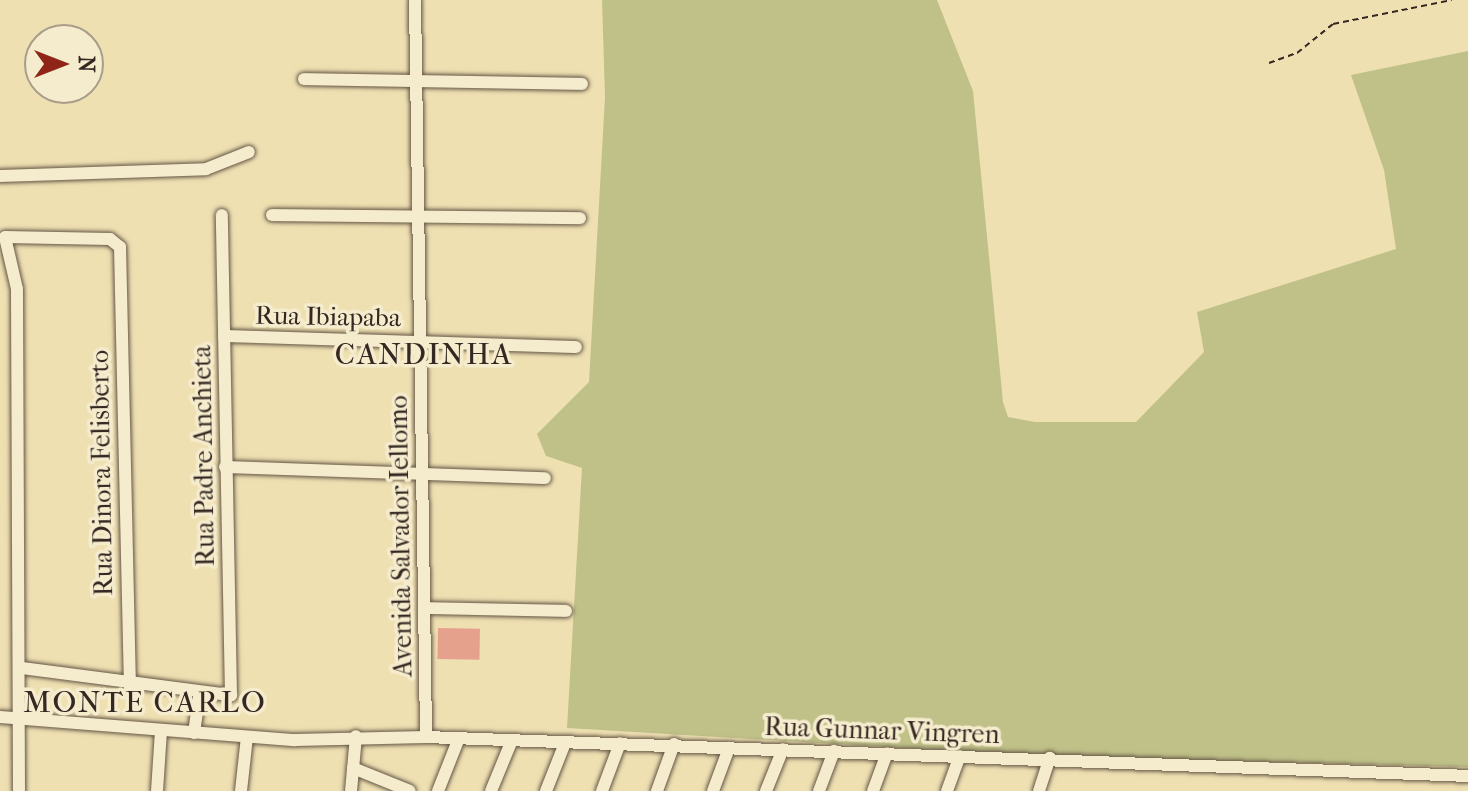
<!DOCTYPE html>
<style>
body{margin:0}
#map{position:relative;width:1468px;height:791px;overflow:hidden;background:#efe0b2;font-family:"IM FELL French Canon",serif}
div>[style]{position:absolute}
.green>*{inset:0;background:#bfc188}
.building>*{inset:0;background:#e6a18d;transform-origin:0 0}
.path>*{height:2px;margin-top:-1px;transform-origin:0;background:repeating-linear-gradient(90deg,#352822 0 6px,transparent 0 10px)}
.roads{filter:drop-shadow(0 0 2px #645646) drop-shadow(0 0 2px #645646)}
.minor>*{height:12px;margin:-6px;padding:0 6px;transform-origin:6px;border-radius:6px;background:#f5ebcd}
span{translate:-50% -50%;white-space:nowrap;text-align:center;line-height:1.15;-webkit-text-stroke:7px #f5ebcd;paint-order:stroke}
.street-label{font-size:26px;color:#352822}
.quarter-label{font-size:30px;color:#352822;letter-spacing:2px}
.north{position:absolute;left:24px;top:24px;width:80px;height:80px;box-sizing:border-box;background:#f5ebcd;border:2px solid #a89d89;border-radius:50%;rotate:90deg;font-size:22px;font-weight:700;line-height:32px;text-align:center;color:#352822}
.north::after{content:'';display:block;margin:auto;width:28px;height:36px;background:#8f2418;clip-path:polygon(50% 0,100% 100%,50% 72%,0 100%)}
</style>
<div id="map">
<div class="green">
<div style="clip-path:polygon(602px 0,937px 0,973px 91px,1003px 402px,1008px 417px,1035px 422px,1136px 422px,1204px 352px,1197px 312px,1396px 249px,1384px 170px,1351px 75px,1468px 51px,1468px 767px,1039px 756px,567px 728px,582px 468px,546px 456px,537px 434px,589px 382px,605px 97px)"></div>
</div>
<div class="building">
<div style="left:438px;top:628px;width:42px;height:31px;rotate:1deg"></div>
</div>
<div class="path">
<div style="left:1269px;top:63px;width:30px;rotate:-20deg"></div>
<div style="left:1297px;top:53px;width:46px;rotate:-38.9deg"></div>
<div style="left:1333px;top:24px;width:121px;rotate:-11.4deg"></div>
</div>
<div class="roads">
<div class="minor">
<div style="left:415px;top:0;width:737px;rotate:89.14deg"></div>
<div style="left:304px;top:79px;width:278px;rotate:1deg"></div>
<div style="left:0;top:176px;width:206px;rotate:-1.9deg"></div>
<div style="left:206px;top:169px;width:46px;rotate:-21.6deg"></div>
<div style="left:272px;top:215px;width:308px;rotate:0.6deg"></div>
<div style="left:224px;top:336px;width:352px;rotate:1.8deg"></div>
<div style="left:225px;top:467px;width:320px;rotate:2deg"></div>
<div style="left:424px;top:608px;width:142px;rotate:1.2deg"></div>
<div style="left:22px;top:668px;width:211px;rotate:7.4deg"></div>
<div style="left:231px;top:695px;width:480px;rotate:-91.1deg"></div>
<div style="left:0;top:717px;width:296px;rotate:4.5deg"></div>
<div style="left:295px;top:740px;width:131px;rotate:-1.3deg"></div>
<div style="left:426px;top:737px;width:1043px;rotate:2.14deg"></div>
<div style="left:194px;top:733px;width:37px;rotate:-82deg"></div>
<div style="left:353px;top:768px;width:61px;rotate:22deg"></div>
<div style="left:19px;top:791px;width:502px;rotate:-90.23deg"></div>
<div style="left:17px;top:289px;width:53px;rotate:-103deg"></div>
<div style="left:5px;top:237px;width:105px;rotate:1.1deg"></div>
<div style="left:110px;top:239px;width:13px;rotate:39deg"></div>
<div style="left:120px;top:247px;width:440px;rotate:88.7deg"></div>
<div style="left:157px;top:791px;width:61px;rotate:-86.2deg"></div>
<div style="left:241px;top:791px;width:54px;rotate:-83.7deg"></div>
<div style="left:351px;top:791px;width:55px;rotate:-84.8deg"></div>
<div style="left:438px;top:791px;width:57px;rotate:-68.4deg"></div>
<div style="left:491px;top:791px;width:55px;rotate:-67.6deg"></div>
<div style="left:546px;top:791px;width:52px;rotate:-68.4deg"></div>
<div style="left:602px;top:791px;width:51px;rotate:-69.4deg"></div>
<div style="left:657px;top:791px;width:50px;rotate:-70.1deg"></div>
<div style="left:713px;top:791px;width:46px;rotate:-69.6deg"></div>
<div style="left:766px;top:791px;width:45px;rotate:-68deg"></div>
<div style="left:819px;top:791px;width:43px;rotate:-69.4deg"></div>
<div style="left:873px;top:791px;width:40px;rotate:-69.8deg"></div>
<div style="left:947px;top:791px;width:37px;rotate:-70deg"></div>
<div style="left:1039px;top:791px;width:35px;rotate:-72deg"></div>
</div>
</div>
<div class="street-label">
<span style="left:328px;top:317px;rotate:1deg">Rua Ibiapaba</span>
<span style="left:204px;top:456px;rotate:-91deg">Rua Padre Anchieta</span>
<span style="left:102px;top:473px;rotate:-91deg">Rua Dinora Felisberto</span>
<span style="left:401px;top:536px;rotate:-91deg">Avenida Salvador Iellomo</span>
<span style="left:882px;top:731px;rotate:2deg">Rua Gunnar Vingren</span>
</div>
<div class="quarter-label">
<span style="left:424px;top:355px">CANDINHA</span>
<span style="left:145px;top:703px">MONTE CARLO</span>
</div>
<div class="north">N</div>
</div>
